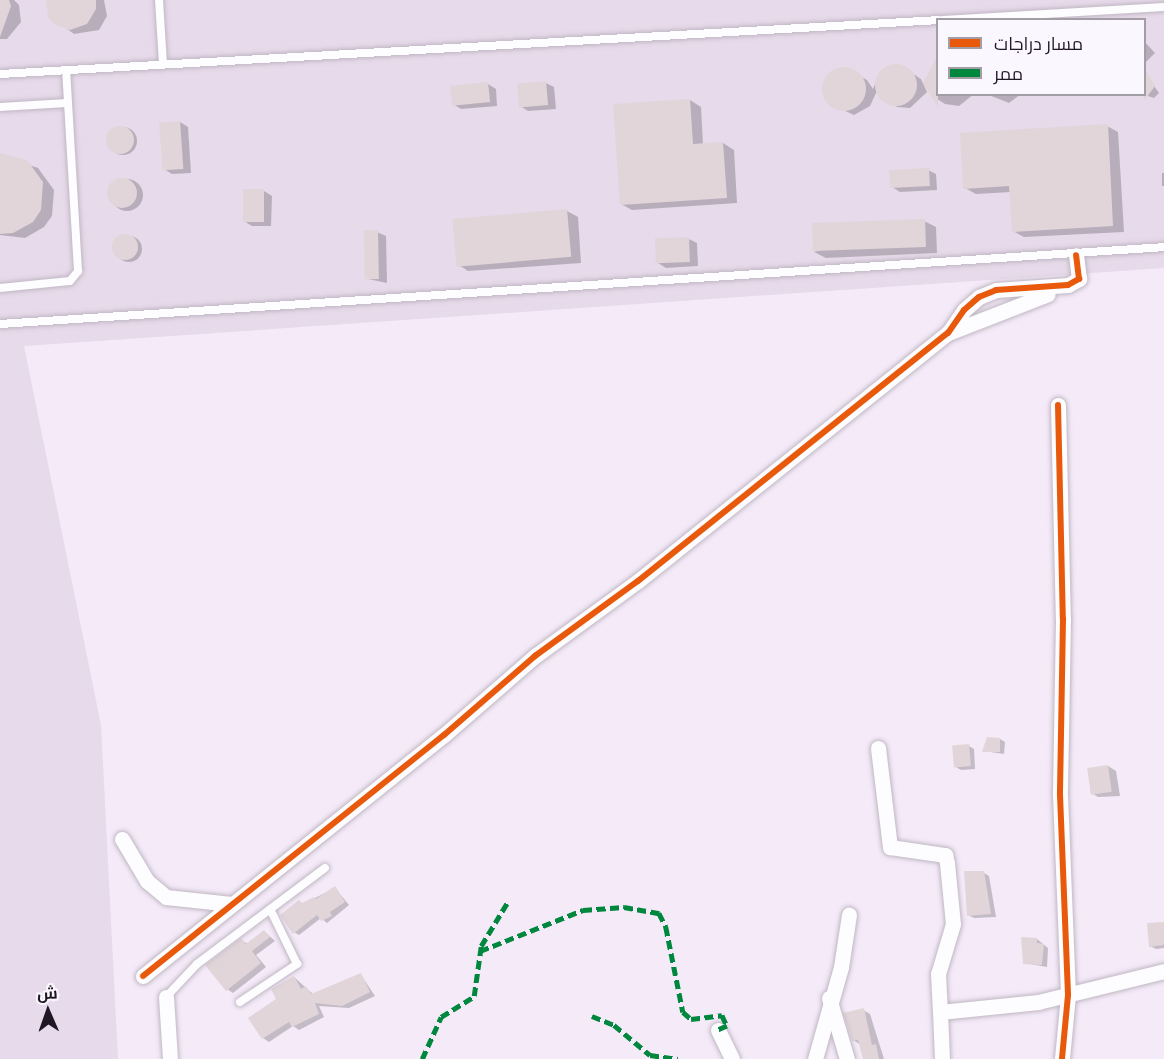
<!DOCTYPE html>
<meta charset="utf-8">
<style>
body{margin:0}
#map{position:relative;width:1164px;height:1059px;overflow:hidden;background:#f4eaf8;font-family:"Archivo Narrow",Cairo,sans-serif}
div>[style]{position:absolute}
.industrial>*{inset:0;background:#e7daea}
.shadow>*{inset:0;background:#0003;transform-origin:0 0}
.round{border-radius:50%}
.building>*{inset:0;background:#e1d5d9;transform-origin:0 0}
.roads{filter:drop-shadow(0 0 2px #c0b7c3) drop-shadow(0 0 2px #c0b7c3)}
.lane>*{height:8px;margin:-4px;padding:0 4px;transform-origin:4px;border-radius:4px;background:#fdfcfe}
.street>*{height:15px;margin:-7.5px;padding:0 7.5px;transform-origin:7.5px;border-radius:7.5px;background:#fdfcfe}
.quiet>*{height:4.5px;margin-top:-2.25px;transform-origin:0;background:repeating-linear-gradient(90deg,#00873e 0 9px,transparent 0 13.5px)}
.cycleway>*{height:6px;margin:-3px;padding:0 3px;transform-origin:3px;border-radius:3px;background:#e8590c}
span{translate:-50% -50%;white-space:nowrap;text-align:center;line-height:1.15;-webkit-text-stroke:4.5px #fbf7fe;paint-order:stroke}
.legend{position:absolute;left:936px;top:18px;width:210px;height:78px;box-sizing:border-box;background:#fbf7fe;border:2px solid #a39da6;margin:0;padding:8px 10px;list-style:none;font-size:18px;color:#1f1723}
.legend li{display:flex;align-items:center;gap:12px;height:30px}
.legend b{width:30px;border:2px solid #a39da6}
.north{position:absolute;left:18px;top:981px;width:60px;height:60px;-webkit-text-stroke:4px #fbf7fe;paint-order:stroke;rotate:358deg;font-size:16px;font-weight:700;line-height:24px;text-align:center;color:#1f1723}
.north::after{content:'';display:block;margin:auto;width:21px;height:27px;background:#1f1723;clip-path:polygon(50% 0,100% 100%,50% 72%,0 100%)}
</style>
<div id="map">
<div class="industrial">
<div style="clip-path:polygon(evenodd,0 0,1164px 0,1164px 268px,24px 346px,101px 725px,118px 1059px,0 1059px,0 0,938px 20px,1144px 20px,1144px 94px,938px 94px,938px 20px)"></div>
</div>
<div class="shadow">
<div style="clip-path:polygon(0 0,14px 0,19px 5px,21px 22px,7px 39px,0 39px)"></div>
<div style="clip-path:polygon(49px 0,104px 0,107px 16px,99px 30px,74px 34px,50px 16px)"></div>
<div style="clip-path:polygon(1144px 41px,1155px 53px,1146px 62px,1144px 62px)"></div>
<div style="clip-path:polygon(889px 66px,901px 66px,921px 79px,927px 92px,910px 108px,897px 107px,877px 91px,870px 106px,854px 115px,828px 103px,822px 90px,827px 77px,845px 68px,867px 80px,873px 89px,879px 75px)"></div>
<div style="clip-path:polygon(1149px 79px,1159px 93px,1154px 98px,1142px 94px)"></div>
<div style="clip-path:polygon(546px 83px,554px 87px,556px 109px,528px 111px,520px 106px)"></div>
<div style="clip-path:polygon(488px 84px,496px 89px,497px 106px,461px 109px,453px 104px)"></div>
<div style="clip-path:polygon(938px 94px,974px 94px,959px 106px,945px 104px,937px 99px)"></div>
<div style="clip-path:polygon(1021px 94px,1009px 103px,986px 94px)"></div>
<div style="clip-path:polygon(690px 100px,701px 107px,703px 145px,723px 143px,734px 150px,737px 203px,632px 210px,621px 204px)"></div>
<div style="clip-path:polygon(180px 122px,188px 127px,191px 173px,172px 174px,164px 169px,161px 123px)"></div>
<div style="clip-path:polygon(1107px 126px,1118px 132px,1124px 232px,1024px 237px,1013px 231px,1011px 192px,976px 194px,965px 188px)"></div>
<div class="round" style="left:109px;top:127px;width:28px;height:28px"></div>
<div style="clip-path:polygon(0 155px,38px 168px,54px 190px,52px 216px,44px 227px,25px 238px,0 235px)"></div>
<div style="clip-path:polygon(928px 170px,936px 174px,937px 190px,900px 192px,892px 187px)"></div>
<div style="left:1162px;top:173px;width:2px;height:13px"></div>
<div class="round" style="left:111px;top:179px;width:32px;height:32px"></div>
<div style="clip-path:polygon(264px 191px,272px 196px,271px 226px,252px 226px,244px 221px)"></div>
<div style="clip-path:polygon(567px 211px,578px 217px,581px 263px,468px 271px,457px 264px)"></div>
<div style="clip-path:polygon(924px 221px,936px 227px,937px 253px,826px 258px,814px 252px)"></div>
<div style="clip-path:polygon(377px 232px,386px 236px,387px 283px,368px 279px)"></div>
<div class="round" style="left:116px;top:236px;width:26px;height:26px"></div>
<div style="clip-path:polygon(689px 239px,697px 243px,698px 266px,666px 268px,658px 263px)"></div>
<div style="clip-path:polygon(1000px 739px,1005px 742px,1004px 754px,984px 751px)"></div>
<div style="clip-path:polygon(969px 746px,974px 749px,975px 769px,961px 770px,956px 767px)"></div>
<div style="clip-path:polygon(1108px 766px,1116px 771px,1120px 796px,1098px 797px,1090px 792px)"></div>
<div style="clip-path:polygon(984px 873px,989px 876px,996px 917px,974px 918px,968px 915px)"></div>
<div style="clip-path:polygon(335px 888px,349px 905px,327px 923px,321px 918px,299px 935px,294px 932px,303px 904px)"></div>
<div style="clip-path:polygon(1164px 924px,1164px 948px,1156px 949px,1150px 946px)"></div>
<div style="clip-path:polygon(265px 932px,275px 941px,256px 955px,266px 967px,233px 993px,227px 989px,241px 940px,248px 944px)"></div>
<div style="clip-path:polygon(1037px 939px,1048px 948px,1047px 967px,1024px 963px)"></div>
<div style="clip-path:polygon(361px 975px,375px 996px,349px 1008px,319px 1006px,324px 1017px,299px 1030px,293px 1026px,269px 1042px,263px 1038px,278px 1000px,294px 977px,314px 995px)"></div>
<div style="clip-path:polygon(863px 1010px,870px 1014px,884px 1059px,864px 1059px,861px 1045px,853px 1040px)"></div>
</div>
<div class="building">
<div style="clip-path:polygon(0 0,9px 0,11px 6px,0 37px)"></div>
<div style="clip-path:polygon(46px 0,96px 0,96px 9px,87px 24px,70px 30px,54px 24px,48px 17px)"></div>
<div style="clip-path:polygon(938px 55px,938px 107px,923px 83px)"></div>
<div class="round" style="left:875px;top:64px;width:42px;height:42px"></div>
<div class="round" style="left:822px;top:67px;width:44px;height:44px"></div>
<div style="clip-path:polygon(1144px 68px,1155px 86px,1144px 101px)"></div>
<div style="left:546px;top:81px;width:24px;height:29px;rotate:85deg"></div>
<div style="left:488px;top:82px;width:20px;height:38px;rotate:84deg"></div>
<div style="clip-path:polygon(690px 99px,693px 144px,723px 142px,727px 198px,620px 205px,613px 104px)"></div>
<div style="left:180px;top:121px;width:48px;height:21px;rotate:86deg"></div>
<div style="clip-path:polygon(1108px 124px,1113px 226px,1012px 232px,1009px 186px,963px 189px,960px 133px)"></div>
<div class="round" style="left:106px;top:126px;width:28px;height:28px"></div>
<div style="clip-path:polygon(0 153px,27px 160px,43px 182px,41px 210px,33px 222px,13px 233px,0 234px)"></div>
<div style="left:929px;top:168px;width:18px;height:40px;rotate:87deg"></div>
<div class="round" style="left:107px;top:178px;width:30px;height:30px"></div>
<div style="left:243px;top:189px;width:21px;height:33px"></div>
<div style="left:567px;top:209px;width:48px;height:115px;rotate:85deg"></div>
<div style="left:925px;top:219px;width:28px;height:113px;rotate:88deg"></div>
<div style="left:378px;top:230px;width:49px;height:14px;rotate:89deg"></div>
<div class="round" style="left:112px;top:234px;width:26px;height:26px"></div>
<div style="left:689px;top:237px;width:25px;height:34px;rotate:88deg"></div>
<div style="clip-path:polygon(987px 737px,1000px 738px,1000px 752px,982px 752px)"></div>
<div style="left:969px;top:744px;width:22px;height:17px;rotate:85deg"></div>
<div style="left:1108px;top:765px;width:27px;height:21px;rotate:82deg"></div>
<div style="clip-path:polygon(964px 871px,984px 871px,991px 914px,967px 916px)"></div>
<div style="clip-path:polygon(335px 886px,345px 902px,330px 912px,332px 916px,321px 921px,317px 915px,293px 934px,280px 915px,299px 900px,302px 903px,314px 897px,316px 899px)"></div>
<div style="clip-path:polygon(1164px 922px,1164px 945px,1149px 947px,1147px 923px)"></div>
<div style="clip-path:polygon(264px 930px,270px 937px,252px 951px,261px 963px,226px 991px,205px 965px,241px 938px,246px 944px)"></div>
<div style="clip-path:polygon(1021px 937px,1037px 938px,1037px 943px,1044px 944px,1042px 965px,1023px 964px)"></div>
<div style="clip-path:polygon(361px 973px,370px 992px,342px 1006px,315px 1003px,319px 1014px,292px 1027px,289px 1022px,262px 1039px,248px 1018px,276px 999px,271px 989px,294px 976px,301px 989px,306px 986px,311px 994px)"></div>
<div style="clip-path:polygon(864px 1008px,872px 1045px,876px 1044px,879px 1059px,863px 1059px,858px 1040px,852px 1041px,843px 1013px)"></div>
</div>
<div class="roads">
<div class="lane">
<div style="left:159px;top:0;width:64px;rotate:86.4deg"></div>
<div style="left:943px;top:20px;width:221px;rotate:-3.4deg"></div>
<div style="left:0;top:74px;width:940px;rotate:-3.29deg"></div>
<div style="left:0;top:107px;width:67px;rotate:-3.4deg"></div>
<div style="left:0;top:288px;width:70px;rotate:-5.7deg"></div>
<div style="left:70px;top:281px;width:13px;rotate:-51deg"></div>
<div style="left:78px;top:271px;width:201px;rotate:-93.4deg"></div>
<div style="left:0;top:324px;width:1167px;rotate:-3.78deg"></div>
<div style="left:166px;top:997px;width:45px;rotate:-46.8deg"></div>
<div style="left:197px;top:964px;width:160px;rotate:-36.9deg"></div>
<div style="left:240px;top:1002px;width:69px;rotate:-33.7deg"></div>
<div style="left:297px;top:964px;width:61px;rotate:-116.1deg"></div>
</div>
<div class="street">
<div style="left:948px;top:333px;width:107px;rotate:-21.3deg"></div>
<div style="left:1058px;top:405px;width:214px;rotate:88.7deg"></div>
<div style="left:1063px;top:619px;width:176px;rotate:91deg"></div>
<div style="left:1060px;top:795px;width:200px;rotate:87.7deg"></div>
<div style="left:1068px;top:995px;width:64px;rotate:95.4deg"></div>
<div style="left:878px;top:748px;width:100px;rotate:83.1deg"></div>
<div style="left:890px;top:847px;width:56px;rotate:8.3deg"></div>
<div style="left:945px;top:855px;width:8px;rotate:76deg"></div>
<div style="left:947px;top:863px;width:61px;rotate:84.4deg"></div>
<div style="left:953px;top:924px;width:52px;rotate:106.7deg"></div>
<div style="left:938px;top:974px;width:38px;rotate:87deg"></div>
<div style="left:122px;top:839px;width:49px;rotate:59.2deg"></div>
<div style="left:147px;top:881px;width:25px;rotate:40deg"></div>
<div style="left:166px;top:897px;width:66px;rotate:6.1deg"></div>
<div style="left:143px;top:976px;width:386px;rotate:-38.7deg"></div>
<div style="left:444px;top:735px;width:121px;rotate:-41deg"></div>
<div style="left:535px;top:656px;width:127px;rotate:-36.1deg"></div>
<div style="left:638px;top:581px;width:397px;rotate:-38.7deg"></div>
<div style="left:948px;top:333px;width:28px;rotate:-55deg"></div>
<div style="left:964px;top:310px;width:20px;rotate:-41deg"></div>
<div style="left:979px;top:297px;width:18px;rotate:-22deg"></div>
<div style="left:996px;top:290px;width:72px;rotate:-4deg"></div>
<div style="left:1068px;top:285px;width:13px;rotate:-29deg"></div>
<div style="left:1079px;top:279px;width:24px;rotate:-97deg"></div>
<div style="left:166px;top:997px;width:62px;rotate:86.3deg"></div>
<div style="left:829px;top:998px;width:64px;rotate:73.6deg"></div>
<div style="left:718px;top:1030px;width:32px;rotate:64deg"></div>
<div style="left:815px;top:1059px;width:96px;rotate:-74.2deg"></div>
<div style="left:841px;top:967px;width:53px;rotate:-81.3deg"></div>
<div style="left:942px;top:1059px;width:47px;rotate:-92.4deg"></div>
<div style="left:940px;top:1012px;width:99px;rotate:-5.8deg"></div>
<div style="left:1038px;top:1002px;width:130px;rotate:-13.8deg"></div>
</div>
</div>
<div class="quiet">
<div style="left:480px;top:951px;width:111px;rotate:-21.7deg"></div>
<div style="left:583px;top:910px;width:41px;rotate:-4.2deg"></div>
<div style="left:624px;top:907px;width:36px;rotate:10deg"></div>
<div style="left:659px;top:913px;width:16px;rotate:63deg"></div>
<div style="left:666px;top:927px;width:87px;rotate:78.7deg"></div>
<div style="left:683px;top:1012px;width:11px;rotate:41deg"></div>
<div style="left:691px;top:1019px;width:31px;rotate:-7deg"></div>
<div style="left:722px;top:1015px;width:12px;rotate:66deg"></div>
<div style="left:727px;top:1026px;width:10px;rotate:156deg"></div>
<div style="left:592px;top:1016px;width:24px;rotate:22deg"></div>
<div style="left:614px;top:1025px;width:47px;rotate:39.8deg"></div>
<div style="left:650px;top:1055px;width:28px;rotate:8deg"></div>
<div style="left:422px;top:1059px;width:46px;rotate:-65.7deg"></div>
<div style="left:441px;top:1017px;width:39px;rotate:-32deg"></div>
<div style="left:474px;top:996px;width:50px;rotate:-82deg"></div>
<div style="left:481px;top:946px;width:50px;rotate:-58.8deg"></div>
</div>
<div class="cycleway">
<div style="left:1058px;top:405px;width:214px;rotate:88.7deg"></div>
<div style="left:1063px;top:619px;width:176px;rotate:91deg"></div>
<div style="left:1060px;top:795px;width:200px;rotate:87.7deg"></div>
<div style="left:1068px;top:995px;width:64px;rotate:95.4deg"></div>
<div style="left:143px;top:976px;width:386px;rotate:-38.7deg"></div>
<div style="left:444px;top:735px;width:121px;rotate:-41deg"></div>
<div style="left:535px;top:656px;width:127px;rotate:-36.1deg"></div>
<div style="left:638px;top:581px;width:397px;rotate:-38.7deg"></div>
<div style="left:948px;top:333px;width:28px;rotate:-55deg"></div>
<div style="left:964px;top:310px;width:20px;rotate:-41deg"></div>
<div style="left:979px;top:297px;width:18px;rotate:-22deg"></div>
<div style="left:996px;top:290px;width:72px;rotate:-4deg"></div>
<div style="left:1068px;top:285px;width:13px;rotate:-29deg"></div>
<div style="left:1079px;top:279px;width:24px;rotate:-97deg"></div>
</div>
<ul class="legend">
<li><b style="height:8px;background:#e8590c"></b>مسار دراجات</li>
<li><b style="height:8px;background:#00873e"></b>ممر</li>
</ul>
<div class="north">ش</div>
</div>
